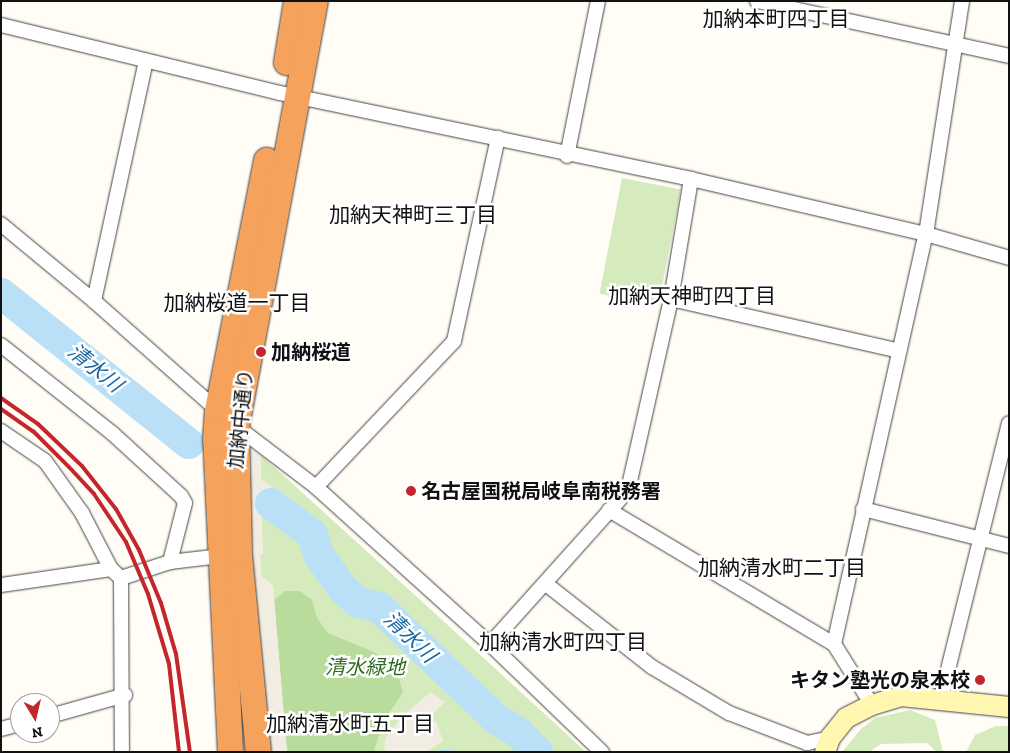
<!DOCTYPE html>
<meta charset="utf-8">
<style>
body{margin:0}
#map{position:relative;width:1010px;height:753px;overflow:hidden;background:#fffdf5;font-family:"Zilla Slab","Noto Sans JP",serif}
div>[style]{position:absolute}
.green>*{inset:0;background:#d5ebbd;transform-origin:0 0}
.forest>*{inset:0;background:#b9dc9c}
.plaza>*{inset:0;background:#f1ede2}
.stream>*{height:5px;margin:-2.5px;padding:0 2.5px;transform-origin:2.5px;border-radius:2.5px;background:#b9e0f7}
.river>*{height:31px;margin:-15.5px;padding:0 15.5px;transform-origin:15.5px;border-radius:15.5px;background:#b9e0f7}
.roads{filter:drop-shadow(0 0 1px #444) drop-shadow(0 0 1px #444)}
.street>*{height:14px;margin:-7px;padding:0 7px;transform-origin:7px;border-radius:7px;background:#fff}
.secondary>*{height:20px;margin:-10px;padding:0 10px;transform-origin:10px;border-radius:10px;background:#fff6b0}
.highway>*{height:25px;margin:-12.5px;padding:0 12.5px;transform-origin:12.5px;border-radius:12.5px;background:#f5a25d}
.rail>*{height:4px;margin:-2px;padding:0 2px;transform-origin:2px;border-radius:2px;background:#c4262e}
.dots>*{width:14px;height:14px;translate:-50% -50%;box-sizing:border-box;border:2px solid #fff;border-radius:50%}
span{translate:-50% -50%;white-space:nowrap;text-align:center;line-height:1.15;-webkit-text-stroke:5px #fff;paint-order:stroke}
.poi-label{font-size:20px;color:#111;font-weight:700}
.left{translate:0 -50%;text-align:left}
.right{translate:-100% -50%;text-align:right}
.street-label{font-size:20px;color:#111}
.park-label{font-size:20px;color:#2f6b1f;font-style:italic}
.neighbourhood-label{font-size:21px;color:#111}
.water-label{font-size:21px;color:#1768a6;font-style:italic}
.frame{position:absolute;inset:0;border:2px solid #111;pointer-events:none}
.north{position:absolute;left:10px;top:693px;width:50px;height:50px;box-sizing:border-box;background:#fff;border:1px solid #a0a0a0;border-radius:50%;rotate:171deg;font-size:14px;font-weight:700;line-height:20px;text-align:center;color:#111}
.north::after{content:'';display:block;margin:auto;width:18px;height:22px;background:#c4262e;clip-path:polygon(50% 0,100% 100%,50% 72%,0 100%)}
</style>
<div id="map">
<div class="green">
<div style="left:622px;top:178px;width:60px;height:118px;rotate:11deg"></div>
<div style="clip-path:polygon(261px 455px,439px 617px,586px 752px,287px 752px,273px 586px,261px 576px,260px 555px,263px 553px,261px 515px,278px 492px,261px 480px)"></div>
<div style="clip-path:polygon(910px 710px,935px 720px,943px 752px,937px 752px,927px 743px,881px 744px,869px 752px,842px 752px,861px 729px,875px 718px)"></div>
<div style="clip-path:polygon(996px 726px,1009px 726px,1009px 751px,966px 752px,975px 735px)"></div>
</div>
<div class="forest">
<div style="clip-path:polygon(285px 591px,300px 591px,312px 600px,317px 618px,328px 633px,376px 653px,397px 673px,403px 692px,382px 724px,374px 752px,287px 752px,274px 600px)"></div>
</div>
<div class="plaza">
<div style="clip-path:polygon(249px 449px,261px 455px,261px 480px,278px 492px,261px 515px,263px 553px,260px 555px,261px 576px,273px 585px,287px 752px,269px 752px,250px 581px,245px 453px)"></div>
<div style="clip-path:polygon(430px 692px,445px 702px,418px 728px,436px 721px,443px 741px,426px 752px,384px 752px,385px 740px,399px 720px)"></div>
</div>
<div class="stream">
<div style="left:441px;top:752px;width:9px"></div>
</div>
<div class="river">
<div style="left:1px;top:293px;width:240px;rotate:38.7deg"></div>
<div style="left:270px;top:503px;width:52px;rotate:36.4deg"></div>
<div style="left:312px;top:534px;width:21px;rotate:73deg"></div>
<div style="left:318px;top:554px;width:42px;rotate:54.8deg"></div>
<div style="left:342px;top:588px;width:21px;rotate:41deg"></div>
<div style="left:358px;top:602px;width:22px;rotate:13deg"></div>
<div style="left:379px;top:607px;width:162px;rotate:43.7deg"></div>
<div style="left:496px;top:719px;width:24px;rotate:30deg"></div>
<div style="left:517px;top:731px;width:29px;rotate:46deg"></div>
</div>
<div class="roads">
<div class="street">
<div style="left:757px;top:1px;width:258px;rotate:12.3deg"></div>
<div style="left:1px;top:25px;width:287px;rotate:13.7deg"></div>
<div style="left:280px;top:93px;width:420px;rotate:11.8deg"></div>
<div style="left:691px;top:179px;width:241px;rotate:13.2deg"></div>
<div style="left:926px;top:234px;width:86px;rotate:16.1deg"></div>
<div style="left:567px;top:156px;width:158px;rotate:-78.7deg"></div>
<div style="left:1px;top:224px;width:121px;rotate:39.6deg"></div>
<div style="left:94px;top:301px;width:164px;rotate:41.5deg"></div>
<div style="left:671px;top:299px;width:234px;rotate:12.8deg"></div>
<div style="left:94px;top:301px;width:246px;rotate:-77.8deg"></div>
<div style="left:1px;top:345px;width:142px;rotate:38.4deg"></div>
<div style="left:112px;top:433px;width:93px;rotate:42.4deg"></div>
<div style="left:181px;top:496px;width:8px;rotate:60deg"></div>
<div style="left:185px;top:503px;width:61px;rotate:104.3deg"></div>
<div style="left:236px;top:426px;width:101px;rotate:37.3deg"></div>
<div style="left:316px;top:487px;width:234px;rotate:42.1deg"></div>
<div style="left:490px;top:644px;width:156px;rotate:44deg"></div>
<div style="left:1px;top:431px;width:53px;rotate:34.3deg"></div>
<div style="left:45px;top:461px;width:64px;rotate:54.6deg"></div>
<div style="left:82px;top:513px;width:63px;rotate:62.6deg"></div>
<div style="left:111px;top:569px;width:13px;rotate:42deg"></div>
<div style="left:121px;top:578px;width:174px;rotate:89.7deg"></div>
<div style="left:316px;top:487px;width:201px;rotate:-46.6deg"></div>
<div style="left:454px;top:341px;width:208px;rotate:-77.8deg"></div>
<div style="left:863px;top:509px;width:151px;rotate:14.2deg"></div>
<div style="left:609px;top:510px;width:262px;rotate:30.8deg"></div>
<div style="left:834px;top:644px;width:72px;rotate:58.1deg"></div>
<div style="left:121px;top:578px;width:52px;rotate:-18.1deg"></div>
<div style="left:170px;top:562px;width:50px;rotate:-6.8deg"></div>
<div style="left:546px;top:584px;width:135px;rotate:38.1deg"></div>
<div style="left:652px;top:667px;width:90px;rotate:30.9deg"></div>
<div style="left:729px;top:713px;width:84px;rotate:21deg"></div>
<div style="left:807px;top:743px;width:24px;rotate:-12deg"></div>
<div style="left:1px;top:585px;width:111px;rotate:-8.3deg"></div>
<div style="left:490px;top:644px;width:207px;rotate:-48.1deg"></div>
<div style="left:628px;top:490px;width:196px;rotate:-77.3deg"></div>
<div style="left:671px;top:299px;width:122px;rotate:-80.5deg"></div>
<div style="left:834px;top:644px;width:420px;rotate:-77.4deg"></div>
<div style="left:926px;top:234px;width:236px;rotate:-81.2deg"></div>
<div style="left:941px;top:698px;width:283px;rotate:-76.1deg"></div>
<div style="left:50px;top:716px;width:78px;rotate:-15.6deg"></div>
<div style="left:1px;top:729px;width:20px;rotate:-15deg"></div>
</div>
<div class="secondary">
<div style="left:825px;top:752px;width:15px;rotate:-70deg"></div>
<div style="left:830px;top:738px;width:26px;rotate:-51deg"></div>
<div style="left:846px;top:718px;width:29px;rotate:-27deg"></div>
<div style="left:872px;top:705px;width:30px;rotate:-17deg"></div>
<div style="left:901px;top:696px;width:109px;rotate:5.8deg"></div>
</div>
<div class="highway">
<div style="left:286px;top:62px;width:62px;rotate:-80.7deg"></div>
<div style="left:230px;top:752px;width:313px;rotate:-92.7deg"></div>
<div style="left:215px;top:439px;width:29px;rotate:-86deg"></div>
<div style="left:217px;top:410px;width:255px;rotate:-78.9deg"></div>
<div style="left:258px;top:752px;width:198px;rotate:-95.5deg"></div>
<div style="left:239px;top:555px;width:129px;rotate:-91.3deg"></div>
<div style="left:236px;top:426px;width:432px;rotate:-79.5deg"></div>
</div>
</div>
<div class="rail">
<div style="left:1px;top:398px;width:45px;rotate:35.1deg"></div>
<div style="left:38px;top:424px;width:61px;rotate:43.7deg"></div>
<div style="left:82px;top:466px;width:55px;rotate:51.7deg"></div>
<div style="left:116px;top:509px;width:47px;rotate:60.7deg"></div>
<div style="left:139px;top:550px;width:57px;rotate:67.5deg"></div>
<div style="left:161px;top:603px;width:53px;rotate:73.6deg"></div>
<div style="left:176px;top:654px;width:99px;rotate:81.9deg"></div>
<div style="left:1px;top:409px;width:39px;rotate:35deg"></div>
<div style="left:33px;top:431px;width:51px;rotate:45deg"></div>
<div style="left:69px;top:467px;width:37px;rotate:47deg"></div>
<div style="left:94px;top:494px;width:58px;rotate:56.3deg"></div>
<div style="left:126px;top:542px;width:56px;rotate:67.1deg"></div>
<div style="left:148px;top:594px;width:73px;rotate:73.3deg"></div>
<div style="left:169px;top:664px;width:89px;rotate:83.5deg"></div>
</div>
<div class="dots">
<div style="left:261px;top:352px;background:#c4262e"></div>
<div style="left:411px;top:491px;background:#c4262e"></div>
<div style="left:980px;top:680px;background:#c4262e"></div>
</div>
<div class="poi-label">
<span class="left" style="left:271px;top:352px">加納桜道</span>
<span class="left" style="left:421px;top:491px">名古屋国税局岐阜南税務署</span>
<span class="right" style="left:970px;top:680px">キタン塾光の泉本校</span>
</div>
<div class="street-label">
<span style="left:241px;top:419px;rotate:-84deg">加納中通り</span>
</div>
<div class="park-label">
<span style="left:365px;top:667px">清水緑地</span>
</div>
<div class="neighbourhood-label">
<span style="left:776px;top:19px">加納本町四丁目</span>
<span style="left:413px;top:215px">加納天神町三丁目</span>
<span style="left:692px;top:296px">加納天神町四丁目</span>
<span style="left:237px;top:303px">加納桜道一丁目</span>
<span style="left:782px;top:568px">加納清水町二丁目</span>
<span style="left:563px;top:642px">加納清水町四丁目</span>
<span style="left:350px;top:724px">加納清水町五丁目</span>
</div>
<div class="water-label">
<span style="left:95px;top:368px;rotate:39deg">清水川</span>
<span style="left:410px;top:637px;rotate:44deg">清水川</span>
</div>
<div class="frame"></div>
<div class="north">N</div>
</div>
